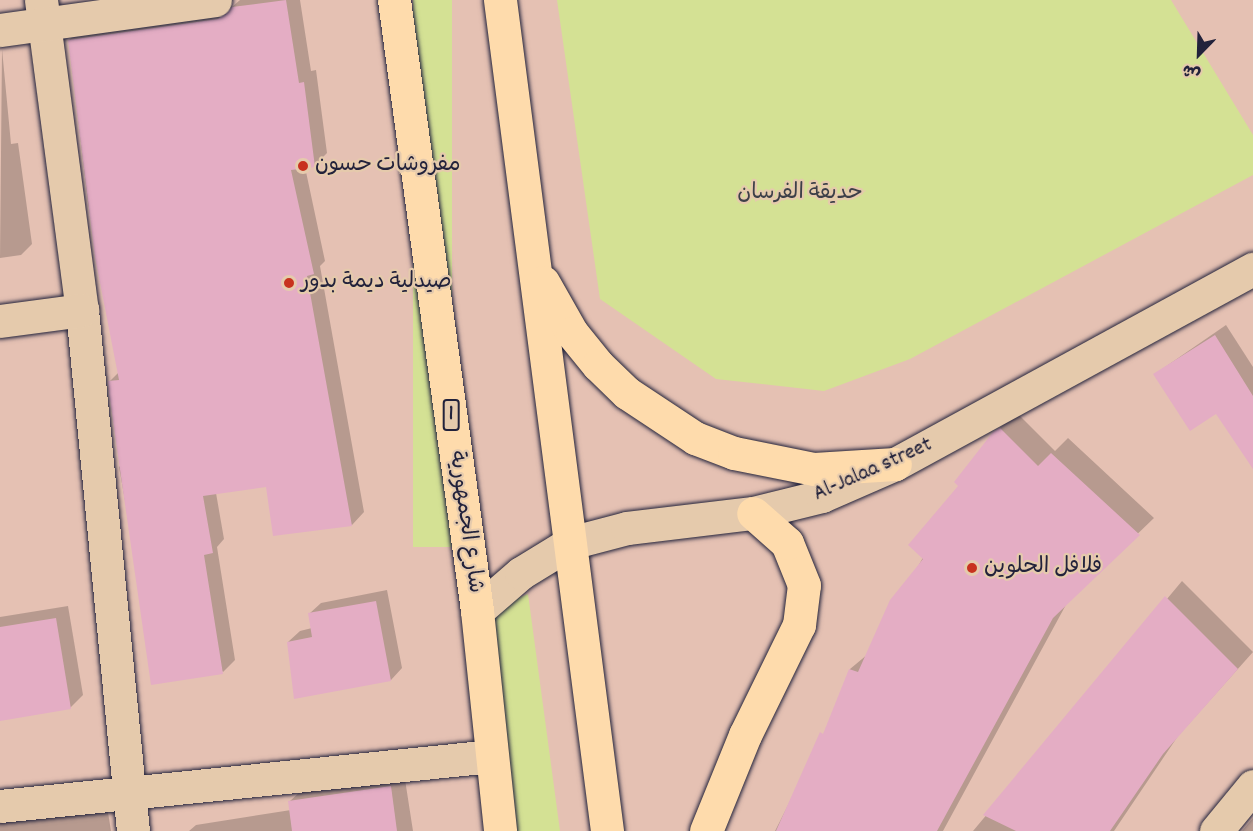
<!DOCTYPE html>
<meta charset="utf-8">
<style>
body{margin:0}
#map{position:relative;width:1253px;height:831px;overflow:hidden;background:#e5c1b3;font-family:Dekko,"Playpen Sans Arabic",sans-serif}
div>[style]{position:absolute}
.green>*{inset:0;background:#d4e194;transform-origin:0 0}
.shadow>*{inset:0;background:#0003}
.building>*{inset:0;background:#e4adc4}
.roads{filter:drop-shadow(0 0 2px #22223b) drop-shadow(0 0 2px #22223b)}
.street>*{height:33px;margin:-16.5px;padding:0 16.5px;transform-origin:16.5px;border-radius:16.5px;background:#e5caac}
.primary>*{height:33px;margin:-16.5px;padding:0 16.5px;transform-origin:16.5px;border-radius:16.5px;background:#fedbac}
.dots>*{width:16px;height:16px;translate:-50% -50%;box-sizing:border-box;border:3px solid #e5caac;border-radius:50%}
span{translate:-50% -50%;white-space:nowrap;text-align:center;line-height:1.15;-webkit-text-stroke:4.5px #e5caac;paint-order:stroke}
.shield-label span{padding:2px 4px;background:#e5caac;border:2px solid;border-radius:4px;-webkit-text-stroke-width:0}
.shield-label{font-size:21px;color:#22223b;font-weight:700}
.poi-label{font-size:22px;color:#22223b}
.left{translate:0 -50%;text-align:left}
.park-label{font-size:22px;color:#3d3f48}
.street-label{font-size:22px;color:#22223b}
.north{position:absolute;left:1169px;top:24px;width:60px;height:60px;-webkit-text-stroke:4px #e5caac;paint-order:stroke;rotate:203deg;font-size:16px;font-weight:700;line-height:24px;text-align:center;color:#22223b}
.north::after{content:'';display:block;margin:auto;width:21px;height:27px;background:#22223b;clip-path:polygon(50% 0,100% 100%,50% 72%,0 100%)}
</style>
<div id="map">
<div class="green">
<div style="left:413px;top:0;width:39px;height:547px"></div>
<div style="clip-path:polygon(557px 0,1171px 0,1253px 135px,1253px 175px,910px 359px,824px 391px,716px 379px,600px 299px)"></div>
<div style="clip-path:polygon(528px 594px,560px 831px,517px 831px,490px 626px,502px 604px)"></div>
</div>
<div class="shadow">
<div style="clip-path:polygon(240px 0,300px 0,311px 71px,316px 70px,327px 153px,314px 166px,305px 167px,325px 261px,320px 266px,364px 512px,352px 525px,267px 485px,216px 493px,224px 539px,217px 547px,235px 660px,223px 672px,141px 589px,119px 467px,123px 463px,109px 382px,119px 372px,88px 203px,69px 40px,82px 28px,232px 7px)"></div>
<div style="clip-path:polygon(2px 49px,11px 144px,18px 143px,32px 244px,21px 255px,0 258px)"></div>
<div style="clip-path:polygon(1226px 325px,1253px 367px,1253px 424px,1217px 412px,1155px 374px)"></div>
<div style="clip-path:polygon(1017px 413px,1055px 451px,1068px 438px,1154px 518px,1068px 601px,943px 831px,775px 831px,828px 726px,850px 669px,868px 654px,994px 433px)"></div>
<div style="clip-path:polygon(1182px 581px,1253px 652px,1178px 736px,1114px 831px,973px 831px)"></div>
<div style="clip-path:polygon(387px 590px,402px 668px,391px 680px,288px 642px,300px 631px,312px 628px,309px 614px,321px 603px)"></div>
<div style="clip-path:polygon(68px 606px,83px 695px,70px 708px,0 719px,0 617px)"></div>
<div style="clip-path:polygon(404px 773px,413px 831px,189px 831px,196px 825px,291px 810px,289px 802px,304px 788px)"></div>
<div style="clip-path:polygon(106px 800px,111px 831px,0 831px,0 805px)"></div>
<div style="clip-path:polygon(1253px 818px,1253px 831px,1242px 831px)"></div>
</div>
<div class="building">
<div style="clip-path:polygon(286px 0,299px 83px,304px 82px,315px 167px,291px 170px,314px 274px,307px 276px,352px 526px,273px 536px,266px 487px,203px 496px,213px 553px,204px 555px,223px 674px,151px 685px,109px 393px,108px 381px,119px 380px,95px 257px,68px 40px,218px 19px,232px 7px)"></div>
<div style="clip-path:polygon(1215px 335px,1253px 396px,1253px 469px,1216px 414px,1190px 431px,1153px 374px)"></div>
<div style="clip-path:polygon(1000px 428px,1038px 466px,1051px 453px,1140px 535px,1053px 618px,937px 831px,776px 831px,820px 732px,823px 734px,849px 669px,858px 672px,890px 600px,923px 559px,908px 545px,958px 486px,954px 482px,993px 432px)"></div>
<div style="clip-path:polygon(1165px 596px,1238px 669px,1163px 754px,1110px 831px,1016px 831px,983px 815px)"></div>
<div style="clip-path:polygon(376px 601px,391px 681px,294px 699px,287px 642px,312px 637px,308px 613px)"></div>
<div style="clip-path:polygon(56px 618px,71px 709px,0 721px,0 627px)"></div>
<div style="clip-path:polygon(391px 786px,397px 831px,292px 831px,288px 801px)"></div>
</div>
<div class="roads">
<div class="street">
<div style="left:41px;top:0;width:313px;rotate:82.5deg"></div>
<div style="left:82px;top:310px;width:523px;rotate:84.41deg"></div>
<div style="left:0;top:30px;width:217px;rotate:-7.9deg"></div>
<div style="left:0;top:321px;width:83px;rotate:-7.6deg"></div>
<div style="left:477px;top:611px;width:58px;rotate:-40.8deg"></div>
<div style="left:521px;top:573px;width:57px;rotate:-31.5deg"></div>
<div style="left:570px;top:543px;width:59px;rotate:-14.7deg"></div>
<div style="left:627px;top:528px;width:127px;rotate:-6.8deg"></div>
<div style="left:753px;top:513px;width:71px;rotate:-13.8deg"></div>
<div style="left:822px;top:496px;width:80px;rotate:-23.7deg"></div>
<div style="left:895px;top:464px;width:408px;rotate:-28.6deg"></div>
<div style="left:0;top:806px;width:493px;rotate:-5.8deg"></div>
<div style="left:1216px;top:831px;width:58px;rotate:-50.6deg"></div>
</div>
<div class="primary">
<div style="left:394px;top:0;width:617px;rotate:82.26deg"></div>
<div style="left:477px;top:611px;width:221px;rotate:84deg"></div>
<div style="left:500px;top:0;width:838px;rotate:82.66deg"></div>
<div style="left:543px;top:282px;width:59px;rotate:60.4deg"></div>
<div style="left:572px;top:333px;width:41px;rotate:50.9deg"></div>
<div style="left:598px;top:365px;width:40px;rotate:44deg"></div>
<div style="left:627px;top:393px;width:82px;rotate:33.5deg"></div>
<div style="left:695px;top:438px;width:42px;rotate:21deg"></div>
<div style="left:734px;top:453px;width:82px;rotate:11.3deg"></div>
<div style="left:814px;top:469px;width:81px;rotate:-3.5deg"></div>
<div style="left:706px;top:831px;width:104px;rotate:-67.9deg"></div>
<div style="left:745px;top:735px;width:123px;rotate:-63.9deg"></div>
<div style="left:799px;top:625px;width:40px;rotate:-82.9deg"></div>
<div style="left:804px;top:585px;width:45px;rotate:-112deg"></div>
<div style="left:787px;top:543px;width:45px;rotate:-138.6deg"></div>
</div>
</div>
<div class="dots">
<div style="left:303px;top:166px;background:#c8321e"></div>
<div style="left:289px;top:283px;background:#c8321e"></div>
<div style="left:972px;top:568px;background:#c8321e"></div>
</div>
<div class="shield-label">
<span style="left:451px;top:415px">1</span>
</div>
<div class="poi-label">
<span class="left" style="left:315px;top:166px">مفروشات حسون</span>
<span class="left" style="left:301px;top:283px">صيدلية ديمة بدور</span>
<span class="left" style="left:984px;top:568px">فلافل الحلوين</span>
</div>
<div class="park-label">
<span style="left:800px;top:194px">حديقة الفرسان</span>
</div>
<div class="street-label">
<span style="left:873px;top:470px;rotate:-24deg">Al-Jalaa street</span>
<span style="left:465px;top:522px;rotate:82deg">شارع الجمهورية</span>
</div>
<div class="north">ش</div>
</div>
